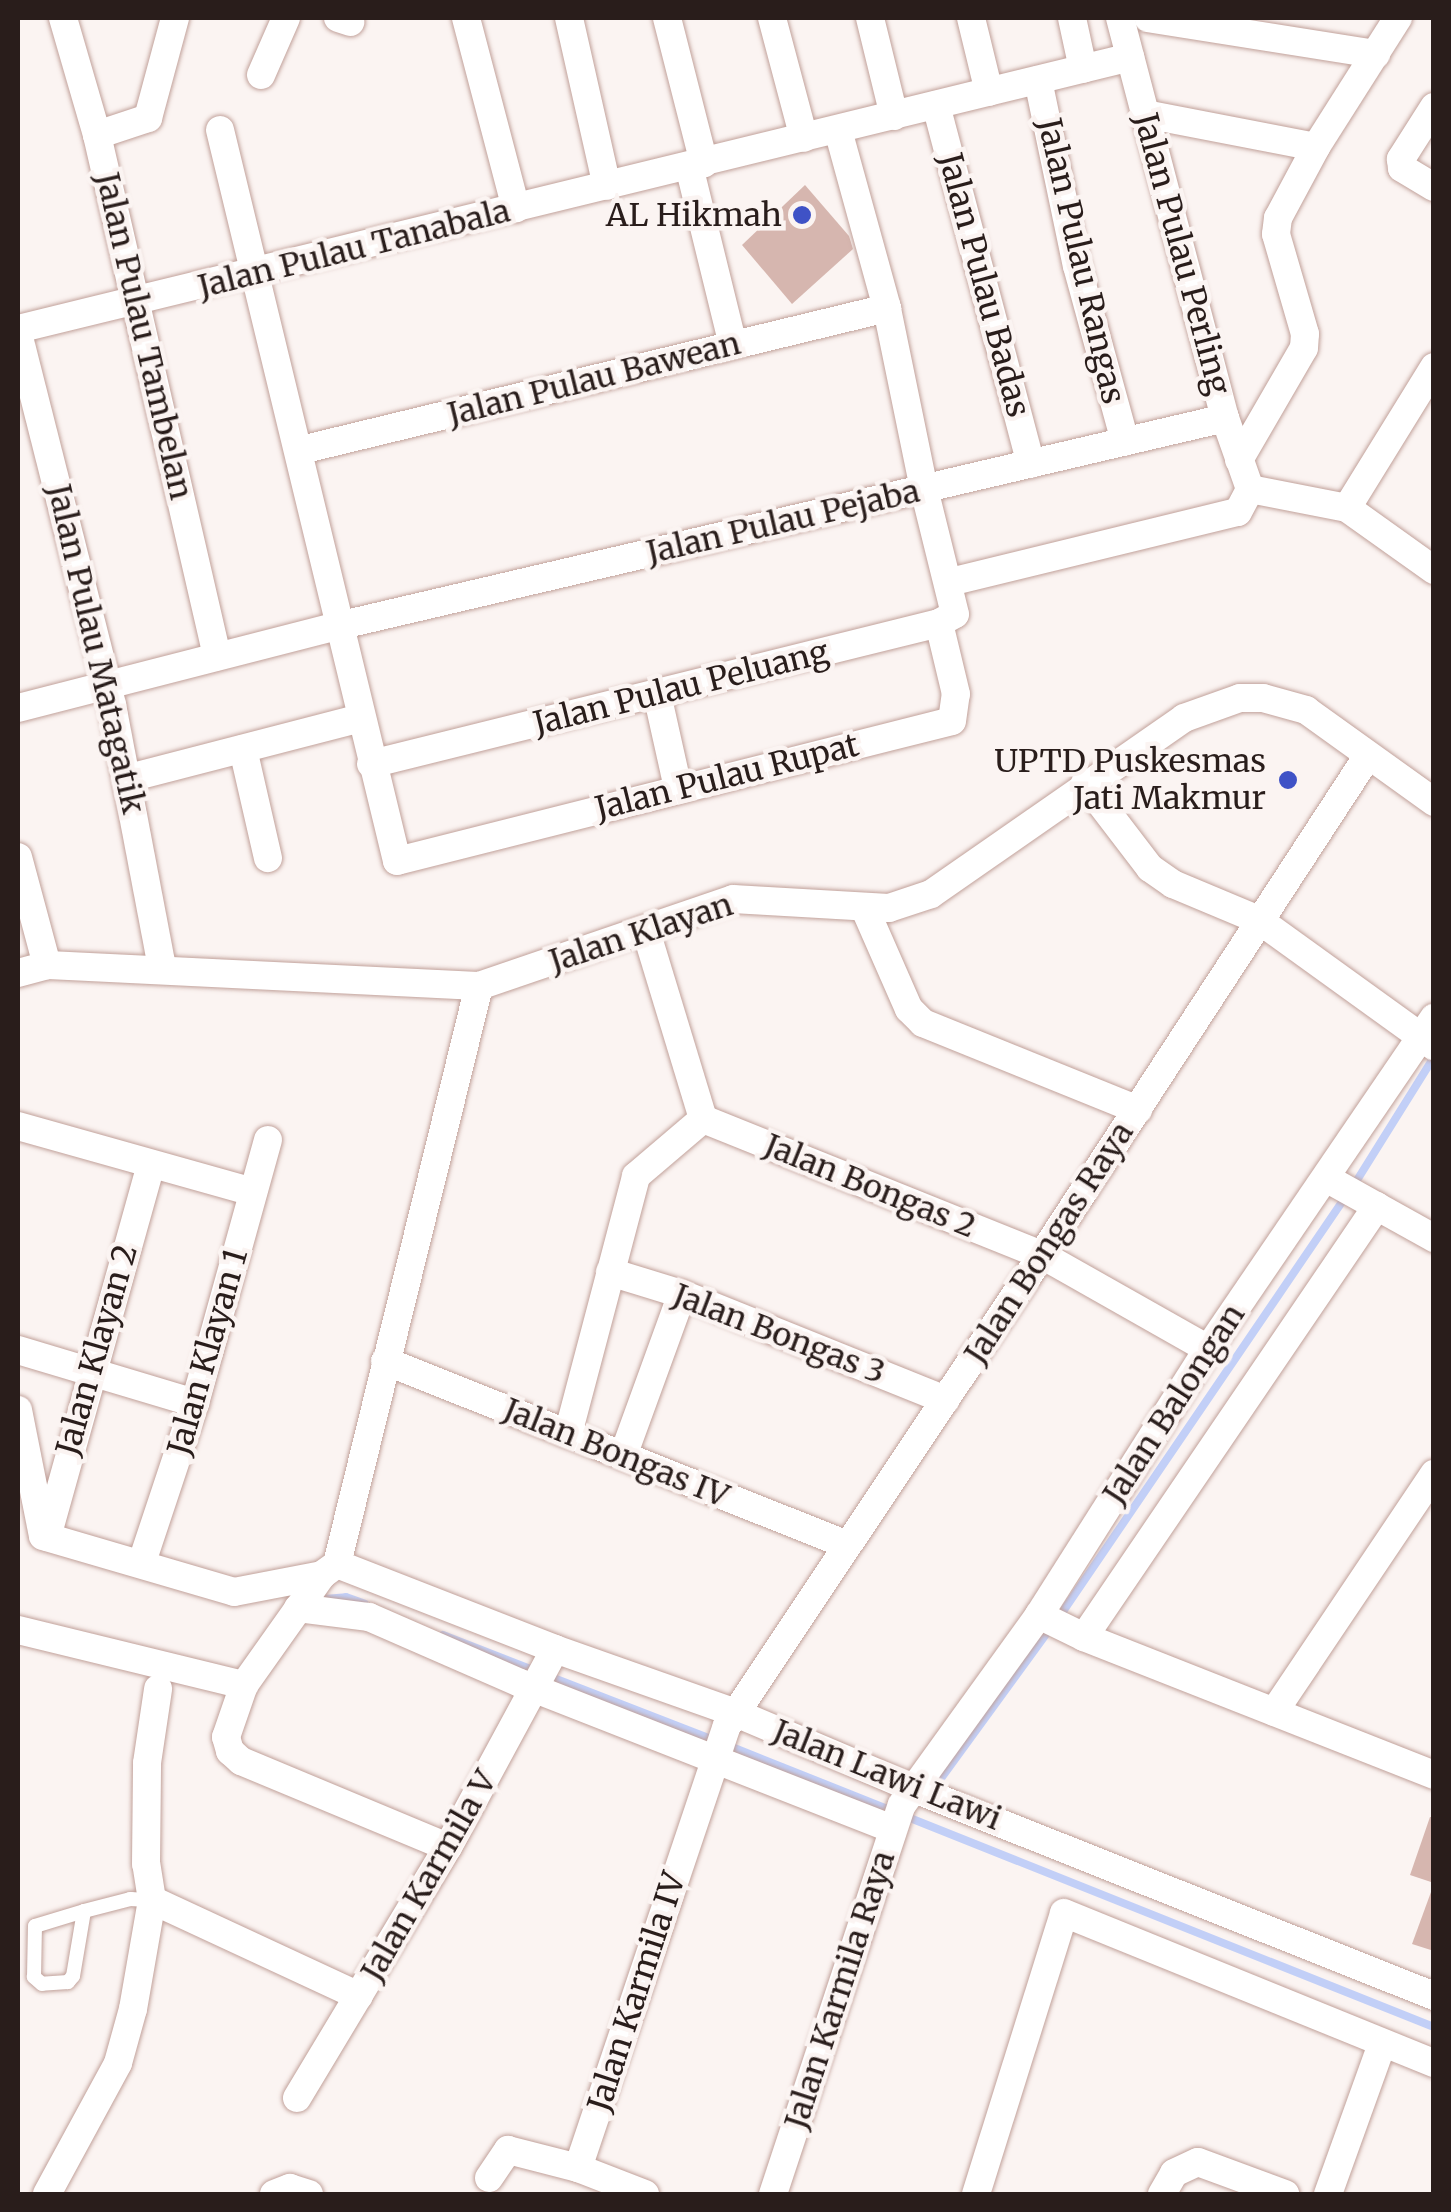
<!DOCTYPE html>
<style>
body{margin:0}
#map{position:relative;width:1451px;height:2212px;overflow:hidden;background:#fbf4f2;font-family:Merriweather,serif}
div>[style]{position:absolute}
.stream>*{height:8px;margin:-4px;padding:0 4px;transform-origin:4px;border-radius:4px;background:#c2cff7}
.building>*{inset:0;background:#d6b6af}
.roads{filter:drop-shadow(0 0 2px #c1a19a) drop-shadow(0 0 2px #c1a19a)}
.service>*{height:14px;margin:-7px;padding:0 7px;transform-origin:7px;border-radius:7px;background:#fff}
.minor>*{height:28px;margin:-14px;padding:0 14px;transform-origin:14px;border-radius:14px;background:#fff}
.dots>*{width:28px;height:28px;translate:-50% -50%;box-sizing:border-box;border:5px solid #fbf4f2;border-radius:50%}
span{translate:-50% -50%;white-space:nowrap;text-align:center;line-height:1.15;-webkit-text-stroke:9px #fbf4f2;paint-order:stroke}
.poi-label{font-size:32px;color:#291d1b}
.right{translate:-100% -50%;text-align:right}
.street-label{font-size:32px;color:#291d1b}
.frame{position:absolute;inset:0;border:20px solid #291d1b;pointer-events:none}
</style>
<div id="map">
<div class="stream">
<div style="left:1354px;top:1185px;width:151px;rotate:-58deg"></div>
<div style="left:325px;top:1599px;width:21px;rotate:-5deg"></div>
<div style="left:346px;top:1597px;width:20px;rotate:20deg"></div>
<div style="left:443px;top:1635px;width:291px;rotate:21.2deg"></div>
<div style="left:727px;top:1745px;width:761px;rotate:21.75deg"></div>
<div style="left:934px;top:1788px;width:220px;rotate:-53.9deg"></div>
<div style="left:1064px;top:1610px;width:501px;rotate:-55.74deg"></div>
</div>
<div class="building">
<div style="clip-path:polygon(805px 185px,849px 236px,853px 249px,792px 304px,742px 245px)"></div>
<div style="clip-path:polygon(1430px 1817px,1434px 1817px,1434px 1883px,1410px 1875px)"></div>
<div style="clip-path:polygon(1431px 1892px,1434px 1892px,1434px 1951px,1412px 1944px)"></div>
</div>
<div class="roads">
<div class="service">
<div style="left:84px;top:1911px;width:66px;rotate:99.6deg"></div>
<div style="left:73px;top:1976px;width:8px;rotate:130deg"></div>
<div style="left:68px;top:1982px;width:26px;rotate:176deg"></div>
<div style="left:42px;top:1984px;width:11px;rotate:-139deg"></div>
<div style="left:34px;top:1977px;width:51px;rotate:-88.9deg"></div>
<div style="left:35px;top:1926px;width:51px;rotate:-17deg"></div>
<div style="left:84px;top:1911px;width:48px;rotate:-14.6deg"></div>
<div style="left:130px;top:1899px;width:22px;rotate:3deg"></div>
</div>
<div class="minor">
<div style="left:63px;top:18px;width:122px;rotate:73.8deg"></div>
<div style="left:97px;top:135px;width:535px;rotate:77.03deg"></div>
<div style="left:338px;top:18px;width:13px;rotate:18deg"></div>
<div style="left:466px;top:18px;width:197px;rotate:75.3deg"></div>
<div style="left:569px;top:18px;width:172px;rotate:77.3deg"></div>
<div style="left:667px;top:18px;width:150px;rotate:75.7deg"></div>
<div style="left:772px;top:18px;width:124px;rotate:75.1deg"></div>
<div style="left:870px;top:18px;width:101px;rotate:76.2deg"></div>
<div style="left:971px;top:18px;width:76px;rotate:76.3deg"></div>
<div style="left:1072px;top:18px;width:52px;rotate:77.8deg"></div>
<div style="left:1120px;top:18px;width:414px;rotate:75.3deg"></div>
<div style="left:1225px;top:418px;width:75px;rotate:70.6deg"></div>
<div style="left:1148px;top:18px;width:231px;rotate:9deg"></div>
<div style="left:261px;top:75px;width:62px;rotate:-66.3deg"></div>
<div style="left:1038px;top:80px;width:190px;rotate:78.2deg"></div>
<div style="left:1077px;top:266px;width:182px;rotate:74.7deg"></div>
<div style="left:936px;top:105px;width:371px;rotate:75.2deg"></div>
<div style="left:1434px;top:107px;width:62px;rotate:122.4deg"></div>
<div style="left:1401px;top:159px;width:9px;rotate:84deg"></div>
<div style="left:1402px;top:168px;width:37px;rotate:31deg"></div>
<div style="left:1145px;top:114px;width:174px;rotate:10.9deg"></div>
<div style="left:220px;top:130px;width:752px;rotate:76.39deg"></div>
<div style="left:397px;top:861px;width:572px;rotate:-14.16deg"></div>
<div style="left:952px;top:721px;width:27px;rotate:-82deg"></div>
<div style="left:956px;top:694px;width:73px;rotate:-103.5deg"></div>
<div style="left:97px;top:135px;width:54px;rotate:-18.4deg"></div>
<div style="left:148px;top:118px;width:104px;rotate:-74.9deg"></div>
<div style="left:689px;top:166px;width:184px;rotate:76.2deg"></div>
<div style="left:18px;top:329px;width:1145px;rotate:-13.74deg"></div>
<div style="left:18px;top:333px;width:384px;rotate:75.8deg"></div>
<div style="left:112px;top:705px;width:268px;rotate:79.2deg"></div>
<div style="left:301px;top:450px;width:603px;rotate:-13.62deg"></div>
<div style="left:1239px;top:460px;width:129px;rotate:-59.9deg"></div>
<div style="left:1304px;top:348px;width:14px;rotate:-86deg"></div>
<div style="left:1305px;top:334px;width:104px;rotate:-106.2deg"></div>
<div style="left:1276px;top:234px;width:16px;rotate:-83deg"></div>
<div style="left:1278px;top:218px;width:81px;rotate:-61.8deg"></div>
<div style="left:1316px;top:147px;width:153px;rotate:-57.6deg"></div>
<div style="left:1250px;top:489px;width:99px;rotate:11.1deg"></div>
<div style="left:1347px;top:508px;width:107px;rotate:35.5deg"></div>
<div style="left:1347px;top:508px;width:166px;rotate:-58.3deg"></div>
<div style="left:950px;top:582px;width:296px;rotate:-13.7deg"></div>
<div style="left:1238px;top:512px;width:26px;rotate:-62deg"></div>
<div style="left:657px;top:694px;width:96px;rotate:77.4deg"></div>
<div style="left:18px;top:708px;width:334px;rotate:-14.4deg"></div>
<div style="left:342px;top:625px;width:907px;rotate:-13.19deg"></div>
<div style="left:243px;top:749px;width:112px;rotate:77.1deg"></div>
<div style="left:371px;top:764px;width:585px;rotate:-13.94deg"></div>
<div style="left:939px;top:623px;width:18px;rotate:-29deg"></div>
<div style="left:955px;top:614px;width:129px;rotate:-103.9deg"></div>
<div style="left:924px;top:489px;width:185px;rotate:-101.6deg"></div>
<div style="left:887px;top:308px;width:185px;rotate:-105.4deg"></div>
<div style="left:129px;top:778px;width:240px;rotate:-14.5deg"></div>
<div style="left:1085px;top:783px;width:107px;rotate:52.6deg"></div>
<div style="left:1150px;top:868px;width:28px;rotate:35deg"></div>
<div style="left:1173px;top:884px;width:93px;rotate:22.7deg"></div>
<div style="left:1259px;top:920px;width:216px;rotate:35.8deg"></div>
<div style="left:18px;top:857px;width:112px;rotate:75deg"></div>
<div style="left:865px;top:909px;width:109px;rotate:66.3deg"></div>
<div style="left:909px;top:1009px;width:20px;rotate:45deg"></div>
<div style="left:923px;top:1023px;width:232px;rotate:22deg"></div>
<div style="left:646px;top:931px;width:196px;rotate:73.1deg"></div>
<div style="left:18px;top:973px;width:30px;rotate:-15deg"></div>
<div style="left:47px;top:965px;width:433px;rotate:2.8deg"></div>
<div style="left:479px;top:986px;width:268px;rotate:-18.9deg"></div>
<div style="left:733px;top:899px;width:156px;rotate:3.3deg"></div>
<div style="left:889px;top:908px;width:44px;rotate:-18.4deg"></div>
<div style="left:931px;top:894px;width:308px;rotate:-34.8deg"></div>
<div style="left:1184px;top:718px;width:59px;rotate:-19.7deg"></div>
<div style="left:1240px;top:698px;width:23px"></div>
<div style="left:1263px;top:698px;width:45px;rotate:15.6deg"></div>
<div style="left:1306px;top:710px;width:158px;rotate:35.7deg"></div>
<div style="left:703px;top:1119px;width:365px;rotate:21.9deg"></div>
<div style="left:1042px;top:1255px;width:191px;rotate:29.5deg"></div>
<div style="left:18px;top:1126px;width:244px;rotate:15.7deg"></div>
<div style="left:1326px;top:1178px;width:124px;rotate:29.1deg"></div>
<div style="left:610px;top:1272px;width:75px;rotate:17deg"></div>
<div style="left:682px;top:1294px;width:284px;rotate:21.9deg"></div>
<div style="left:18px;top:1350px;width:185px;rotate:16.7deg"></div>
<div style="left:385px;top:1361px;width:496px;rotate:21.7deg"></div>
<div style="left:18px;top:1410px;width:128px;rotate:78.8deg"></div>
<div style="left:43px;top:1536px;width:199px;rotate:16.3deg"></div>
<div style="left:234px;top:1592px;width:90px;rotate:-10.9deg"></div>
<div style="left:568px;top:1434px;width:267px;rotate:-75.2deg"></div>
<div style="left:636px;top:1176px;width:88px;rotate:-40.4deg"></div>
<div style="left:623px;top:1456px;width:172px;rotate:-70deg"></div>
<div style="left:47px;top:1537px;width:387px;rotate:-74.4deg"></div>
<div style="left:142px;top:1562px;width:168px;rotate:-71.6deg"></div>
<div style="left:195px;top:1403px;width:273px;rotate:-74.5deg"></div>
<div style="left:337px;top:1564px;width:234px;rotate:21.3deg"></div>
<div style="left:555px;top:1649px;width:192px;rotate:19.5deg"></div>
<div style="left:736px;top:1713px;width:202px;rotate:23deg"></div>
<div style="left:922px;top:1792px;width:551px;rotate:21.72deg"></div>
<div style="left:337px;top:1564px;width:595px;rotate:-76.2deg"></div>
<div style="left:337px;top:1564px;width:19px;rotate:144deg"></div>
<div style="left:322px;top:1575px;width:135px;rotate:125.3deg"></div>
<div style="left:244px;top:1685px;width:55px;rotate:109.1deg"></div>
<div style="left:226px;top:1737px;width:15px;rotate:74deg"></div>
<div style="left:230px;top:1751px;width:15px;rotate:42deg"></div>
<div style="left:241px;top:1761px;width:224px;rotate:22.6deg"></div>
<div style="left:298px;top:1608px;width:72px;rotate:7.2deg"></div>
<div style="left:369px;top:1617px;width:165px;rotate:23.6deg"></div>
<div style="left:520px;top:1683px;width:400px;rotate:21.4deg"></div>
<div style="left:1039px;top:1615px;width:50px;rotate:26.1deg"></div>
<div style="left:1084px;top:1637px;width:376px;rotate:21.5deg"></div>
<div style="left:18px;top:1630px;width:233px;rotate:13.7deg"></div>
<div style="left:1084px;top:1637px;width:521px;rotate:-55.79deg"></div>
<div style="left:1274px;top:1712px;width:287px;rotate:-56.1deg"></div>
<div style="left:152px;top:1900px;width:228px;rotate:24.9deg"></div>
<div style="left:297px;top:2098px;width:293px;rotate:-59deg"></div>
<div style="left:448px;top:1847px;width:225px;rotate:-61.6deg"></div>
<div style="left:489px;top:2178px;width:34px;rotate:-56deg"></div>
<div style="left:508px;top:2150px;width:72px;rotate:14.4deg"></div>
<div style="left:47px;top:2194px;width:149px;rotate:-61.5deg"></div>
<div style="left:118px;top:2063px;width:56px;rotate:-74.5deg"></div>
<div style="left:133px;top:2009px;width:111px;rotate:-80.1deg"></div>
<div style="left:152px;top:1900px;width:36px;rotate:-99deg"></div>
<div style="left:146px;top:1864px;width:101px;rotate:-89.4deg"></div>
<div style="left:147px;top:1763px;width:75px;rotate:-81.5deg"></div>
<div style="left:274px;top:2194px;width:17px;rotate:-21deg"></div>
<div style="left:290px;top:2188px;width:20px;rotate:18deg"></div>
<div style="left:645px;top:2194px;width:72px;rotate:-158.8deg"></div>
<div style="left:578px;top:2168px;width:466px;rotate:-71.4deg"></div>
<div style="left:727px;top:1726px;width:567px;rotate:-56.23deg"></div>
<div style="left:1042px;top:1255px;width:595px;rotate:-56.87deg"></div>
<div style="left:773px;top:2194px;width:410px;rotate:-71.7deg"></div>
<div style="left:902px;top:1805px;width:234px;rotate:-54.2deg"></div>
<div style="left:1039px;top:1615px;width:315px;rotate:-57.6deg"></div>
<div style="left:1208px;top:1349px;width:401px;rotate:-55.7deg"></div>
<div style="left:976px;top:2194px;width:294px;rotate:-72.6deg"></div>
<div style="left:1064px;top:1913px;width:399px;rotate:22.1deg"></div>
<div style="left:1162px;top:2194px;width:24px;rotate:-60deg"></div>
<div style="left:1174px;top:2173px;width:26px;rotate:-25deg"></div>
<div style="left:1198px;top:2162px;width:93px;rotate:20.2deg"></div>
<div style="left:1328px;top:2194px;width:159px;rotate:-70.2deg"></div>
</div>
</div>
<div class="dots">
<div style="left:802px;top:215px;background:#3f52c6"></div>
<div style="left:1288px;top:780px;background:#3f52c6"></div>
</div>
<div class="poi-label">
<span class="right" style="left:782px;top:215px">AL Hikmah</span>
<span class="right" style="left:1266px;top:780px">UPTD Puskesmas<br>Jati Makmur</span>
</div>
<div class="street-label">
<span style="left:354px;top:249px;rotate:-14deg">Jalan Pulau Tanabala</span>
<span style="left:1182px;top:254px;rotate:75deg">Jalan Pulau Perling</span>
<span style="left:1081px;top:261px;rotate:77deg">Jalan Pulau Rangas</span>
<span style="left:984px;top:285px;rotate:75deg">Jalan Pulau Badas</span>
<span style="left:144px;top:336px;rotate:77deg">Jalan Pulau Tambelan</span>
<span style="left:594px;top:379px;rotate:-14deg">Jalan Pulau Bawean</span>
<span style="left:783px;top:522px;rotate:-13deg">Jalan Pulau Pejaba</span>
<span style="left:96px;top:649px;rotate:77deg">Jalan Pulau Matagatik</span>
<span style="left:681px;top:688px;rotate:-14deg">Jalan Pulau Peluang</span>
<span style="left:727px;top:777px;rotate:-14deg">Jalan Pulau Rupat</span>
<span style="left:641px;top:933px;rotate:-18deg">Jalan Klayan</span>
<span style="left:870px;top:1186px;rotate:22deg">Jalan Bongas 2</span>
<span style="left:1049px;top:1243px;rotate:-57deg">Jalan Bongas Raya</span>
<span style="left:779px;top:1334px;rotate:21deg">Jalan Bongas 3</span>
<span style="left:97px;top:1350px;rotate:-74deg">Jalan Klayan 2</span>
<span style="left:208px;top:1352px;rotate:-74deg">Jalan Klayan 1</span>
<span style="left:1174px;top:1404px;rotate:-57deg">Jalan Balongan</span>
<span style="left:616px;top:1453px;rotate:22deg">Jalan Bongas IV</span>
<span style="left:887px;top:1775px;rotate:22deg">Jalan Lawi Lawi</span>
<span style="left:429px;top:1876px;rotate:-60deg">Jalan Karmila V</span>
<span style="left:840px;top:1990px;rotate:-72deg">Jalan Karmila Raya</span>
<span style="left:637px;top:1992px;rotate:-72deg">Jalan Karmila IV</span>
</div>
<div class="frame"></div>
</div>
